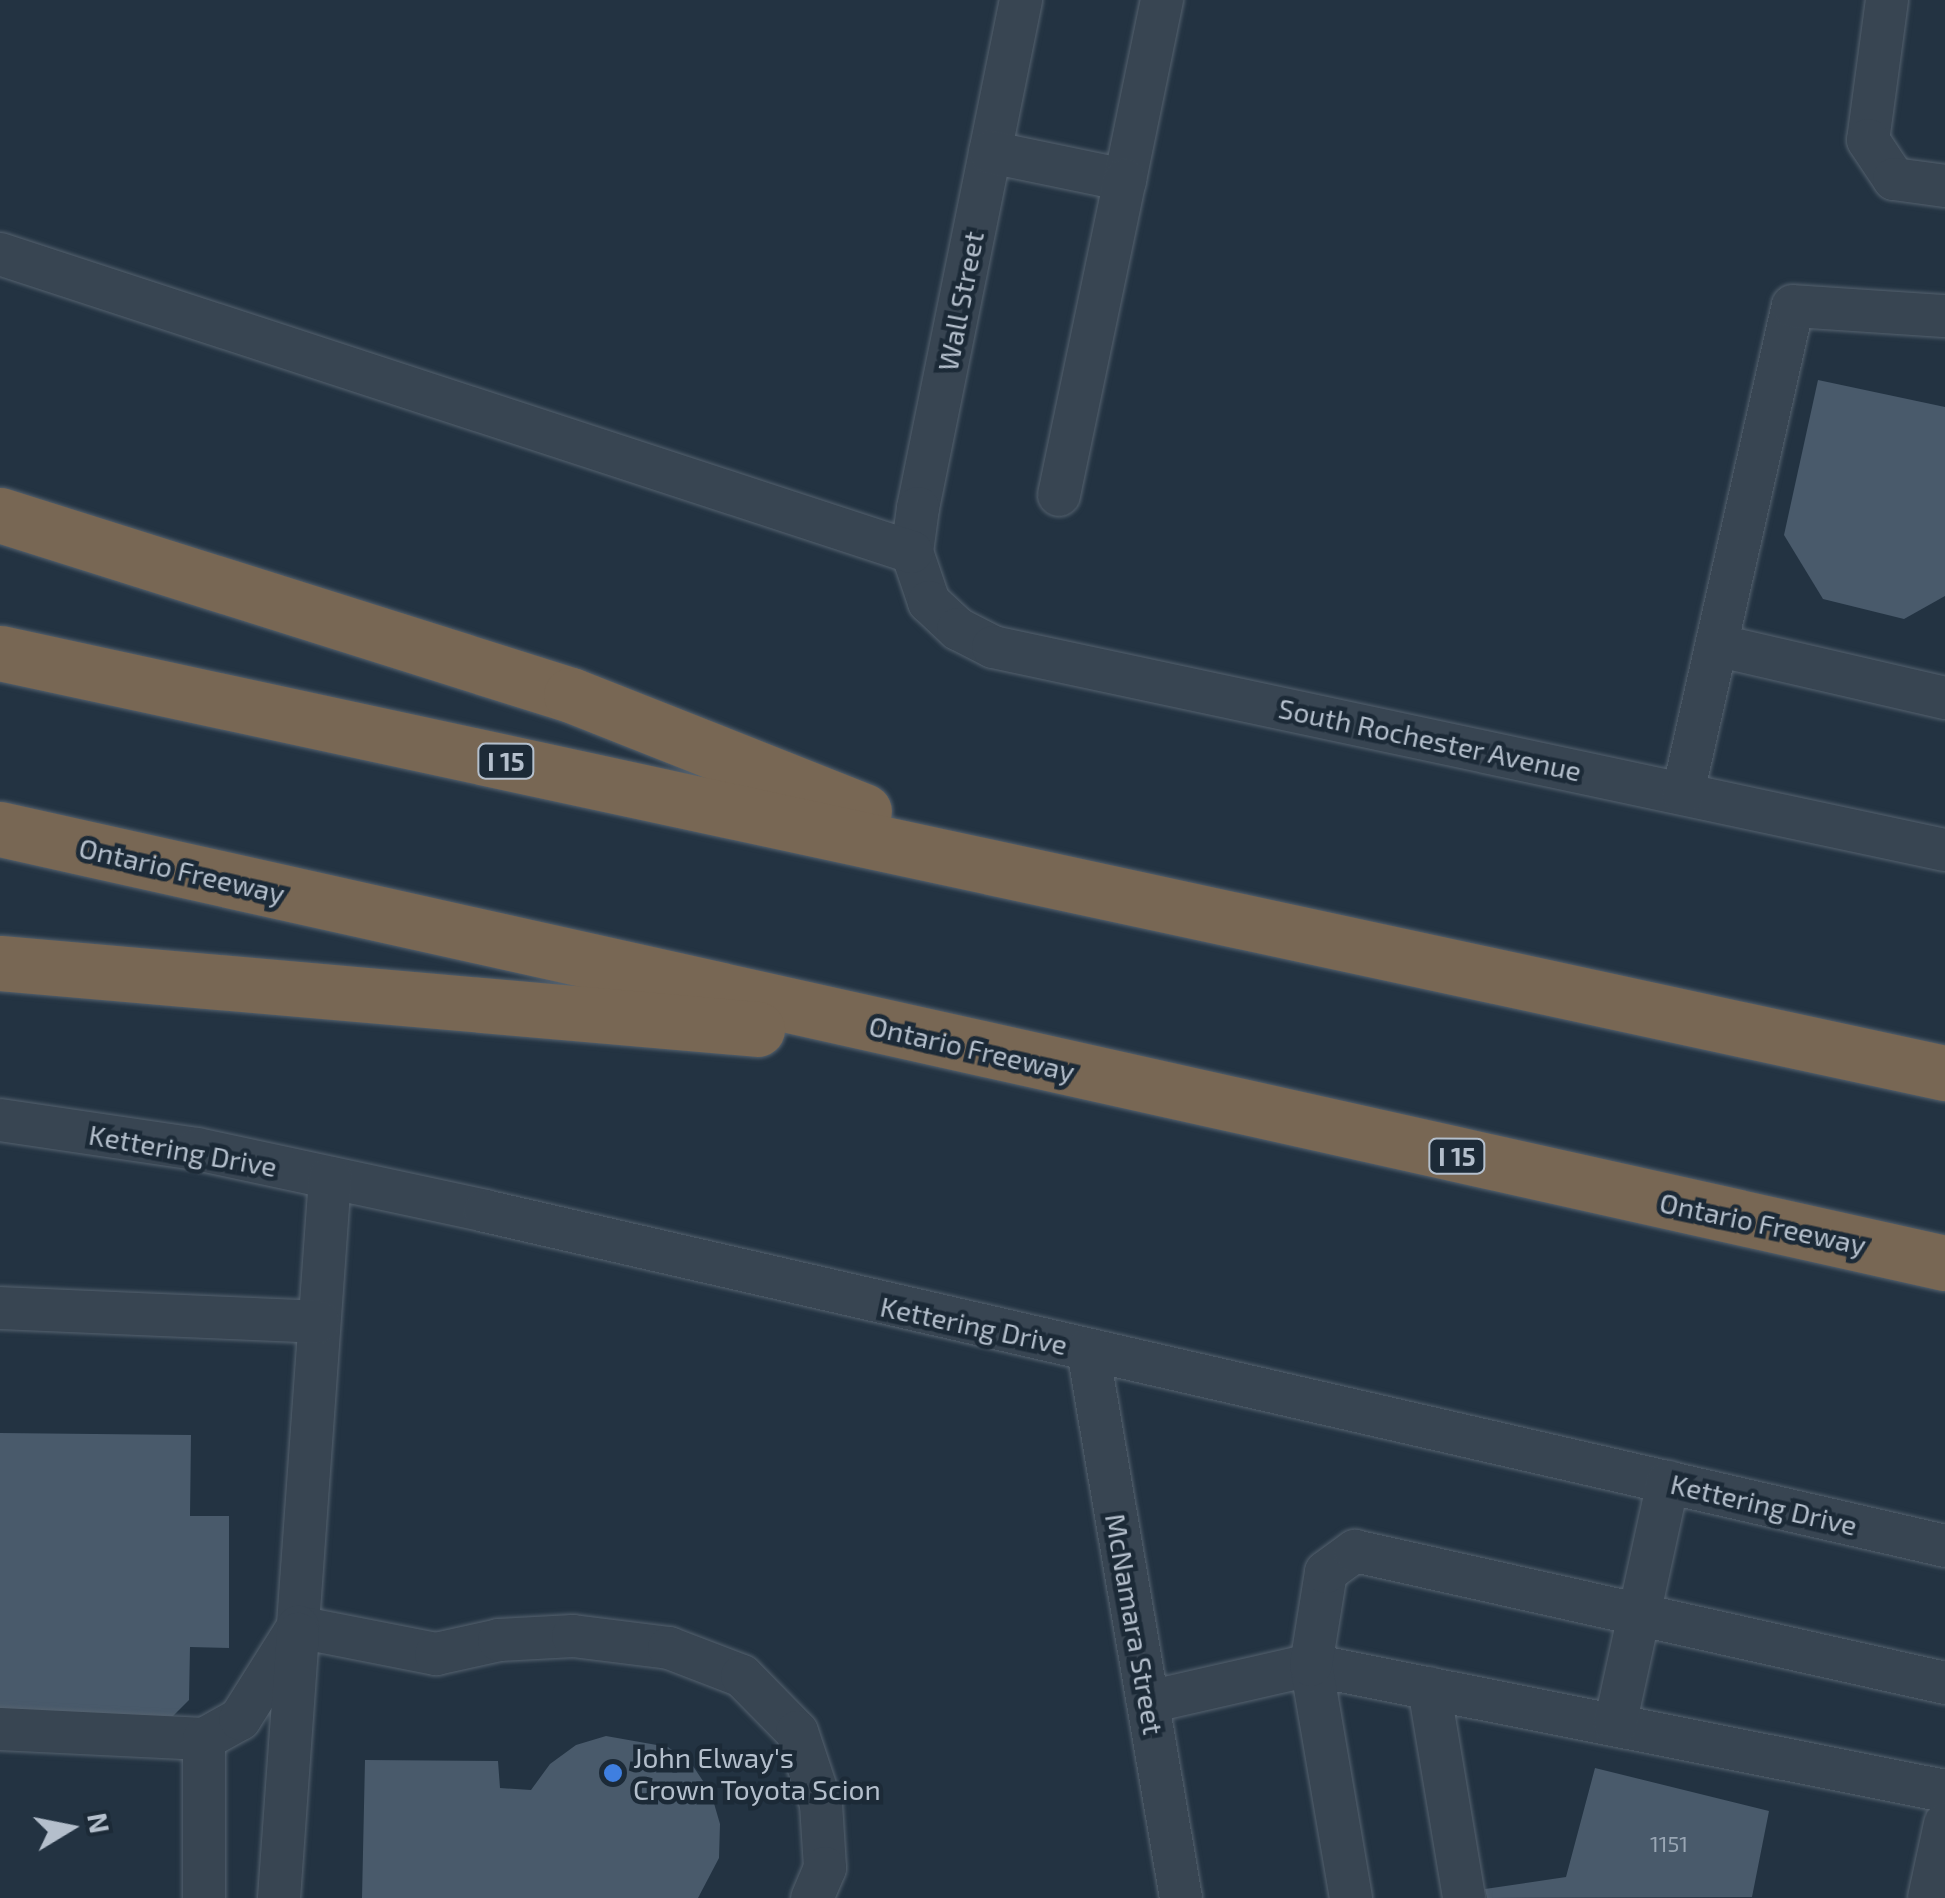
<!DOCTYPE html>
<style>
body{margin:0}
#map{position:relative;width:1945px;height:1898px;overflow:hidden;background:#233342;font-family:"Exo 2",sans-serif}
div>[style]{position:absolute}
.building>*{inset:0;background:#495a6b}
.roads{filter:drop-shadow(0 0 2px #55626f) drop-shadow(0 0 2px #55626f)}
.minor>*{height:42px;margin:-21px;padding:0 21px;transform-origin:21px;border-radius:21px;background:#384552}
.highway>*{height:55px;margin:-27.5px;padding:0 27.5px;transform-origin:27.5px;border-radius:27.5px;background:#786754}
.dots>*{width:28px;height:28px;translate:-50% -50%;box-sizing:border-box;border:5px solid #1c2a37;border-radius:50%}
span{translate:-50% -50%;white-space:nowrap;text-align:center;line-height:1.15;-webkit-text-stroke:9px #1c2a37;paint-order:stroke}
.number-label{font-size:22px;color:#99a6b4}
.number-label span{-webkit-text-stroke-width:0}
.shield-label span{padding:2px 8px;background:#1c2a37;border:2px solid;border-radius:8px;-webkit-text-stroke-width:0}
.shield-label{font-size:25px;color:#b4bfcc;font-weight:700}
.street-label{font-size:28px;color:#b4bfcc}
.poi-label{font-size:28px;color:#b4bfcc}
.left{translate:0 -50%;text-align:left}
.north{position:absolute;left:20px;top:1778px;width:100px;height:100px;-webkit-text-stroke:8px #1c2a37;paint-order:stroke;rotate:80deg;font-size:28px;font-weight:700;line-height:40px;text-align:center;color:#b4bfcc}
.north::after{content:'';display:block;margin:auto;width:35px;height:45px;background:#b4bfcc;clip-path:polygon(50% 0,100% 100%,50% 72%,0 100%)}
</style>
<div id="map">
<div class="building">
<div style="clip-path:polygon(1818px 380px,1945px 407px,1945px 596px,1904px 619px,1823px 599px,1784px 535px)"></div>
<div style="clip-path:polygon(0 1433px,191px 1435px,190px 1516px,229px 1516px,229px 1648px,190px 1647px,189px 1700px,173px 1716px,0 1714px)"></div>
<div style="clip-path:polygon(606px 1736px,668px 1747px,693px 1766px,711px 1793px,720px 1824px,719px 1858px,698px 1898px,362px 1898px,365px 1760px,498px 1761px,500px 1788px,531px 1790px,550px 1764px,576px 1745px)"></div>
<div style="clip-path:polygon(1595px 1768px,1769px 1811px,1752px 1897px,1487px 1898px,1485px 1889px,1566px 1877px)"></div>
</div>
<div class="roads">
<div class="minor">
<div style="left:1021px;top:0;width:518px;rotate:101.46deg"></div>
<div style="left:918px;top:508px;width:44px;rotate:97.8deg"></div>
<div style="left:912px;top:552px;width:53px;rotate:71.2deg"></div>
<div style="left:929px;top:602px;width:40px;rotate:43deg"></div>
<div style="left:958px;top:629px;width:39px;rotate:27deg"></div>
<div style="left:993px;top:647px;width:973px;rotate:12.04deg"></div>
<div style="left:1887px;top:0;width:141px;rotate:97.7deg"></div>
<div style="left:1868px;top:140px;width:47px;rotate:56.3deg"></div>
<div style="left:1894px;top:179px;width:51px;rotate:7.8deg"></div>
<div style="left:990px;top:152px;width:138px;rotate:11.7deg"></div>
<div style="left:1125px;top:180px;width:184px;rotate:-78.4deg"></div>
<div style="left:0;top:254px;width:959px;rotate:18.1deg"></div>
<div style="left:1059px;top:495px;width:322px;rotate:-78.2deg"></div>
<div style="left:1720px;top:646px;width:231px;rotate:13deg"></div>
<div style="left:1683px;top:793px;width:499px;rotate:-77.3deg"></div>
<div style="left:1793px;top:306px;width:152px;rotate:3.8deg"></div>
<div style="left:0;top:1120px;width:199px;rotate:8.4deg"></div>
<div style="left:197px;top:1149px;width:295px;rotate:12.1deg"></div>
<div style="left:485px;top:1211px;width:1498px;rotate:12.92deg"></div>
<div style="left:330px;top:1178px;width:450px;rotate:94.1deg"></div>
<div style="left:298px;top:1627px;width:141px;rotate:11.1deg"></div>
<div style="left:436px;top:1654px;width:65px;rotate:-12.5deg"></div>
<div style="left:499px;top:1640px;width:74px;rotate:-3.1deg"></div>
<div style="left:573px;top:1636px;width:97px;rotate:7.1deg"></div>
<div style="left:669px;top:1648px;width:78px;rotate:21deg"></div>
<div style="left:742px;top:1676px;width:78px;rotate:45.5deg"></div>
<div style="left:797px;top:1732px;width:76px;rotate:71.6deg"></div>
<div style="left:821px;top:1804px;width:64px;rotate:86.4deg"></div>
<div style="left:825px;top:1868px;width:33px;rotate:113deg"></div>
<div style="left:0;top:1308px;width:319px;rotate:2.5deg"></div>
<div style="left:1088px;top:1350px;width:556px;rotate:80.37deg"></div>
<div style="left:1429px;top:1688px;width:213px;rotate:80.5deg"></div>
<div style="left:1148px;top:1702px;width:167px;rotate:-12.8deg"></div>
<div style="left:1311px;top:1665px;width:646px;rotate:11.24deg"></div>
<div style="left:1615px;top:1725px;width:249px;rotate:-77.7deg"></div>
<div style="left:0;top:1729px;width:204px;rotate:2.8deg"></div>
<div style="left:204px;top:1739px;width:41px;rotate:-29.1deg"></div>
<div style="left:240px;top:1719px;width:109px;rotate:-57.8deg"></div>
<div style="left:204px;top:1898px;width:159px;rotate:-90deg"></div>
<div style="left:279px;top:1898px;width:265px;rotate:-85.9deg"></div>
<div style="left:1351px;top:1898px;width:236px;rotate:-99.7deg"></div>
<div style="left:1311px;top:1665px;width:94px;rotate:-80.8deg"></div>
<div style="left:1326px;top:1572px;width:36px;rotate:-36deg"></div>
<div style="left:1355px;top:1551px;width:605px;rotate:12.61deg"></div>
<div style="left:1929px;top:1898px;width:76px;rotate:-77.8deg"></div>
</div>
<div class="highway">
<div style="left:0;top:515px;width:599px;rotate:17.5deg"></div>
<div style="left:571px;top:695px;width:315px;rotate:21.6deg"></div>
<div style="left:0;top:653px;width:1990px;rotate:12.19deg"></div>
<div style="left:0;top:829px;width:1993px;rotate:12.58deg"></div>
<div style="left:0;top:963px;width:760px;rotate:4.98deg"></div>
</div>
</div>
<div class="dots">
<div style="left:613px;top:1773px;background:#3f7fe0"></div>
</div>
<div class="number-label">
<span style="left:1669px;top:1844px">1151</span>
</div>
<div class="shield-label">
<span style="left:506px;top:761px">I 15</span>
<span style="left:1457px;top:1156px">I 15</span>
</div>
<div class="street-label">
<span style="left:960px;top:301px;rotate:-79deg">Wall Street</span>
<span style="left:1430px;top:739px;rotate:12deg">South Rochester Avenue</span>
<span style="left:182px;top:870px;rotate:13deg">Ontario Freeway</span>
<span style="left:972px;top:1048px;rotate:13deg">Ontario Freeway</span>
<span style="left:183px;top:1150px;rotate:10deg">Kettering Drive</span>
<span style="left:1763px;top:1223px;rotate:12deg">Ontario Freeway</span>
<span style="left:974px;top:1325px;rotate:12deg">Kettering Drive</span>
<span style="left:1764px;top:1504px;rotate:13deg">Kettering Drive</span>
<span style="left:1135px;top:1624px;rotate:80deg">McNamara Street</span>
</div>
<div class="poi-label">
<span class="left" style="left:633px;top:1773px">John Elway's<br>Crown Toyota Scion</span>
</div>
<div class="north">N</div>
</div>
